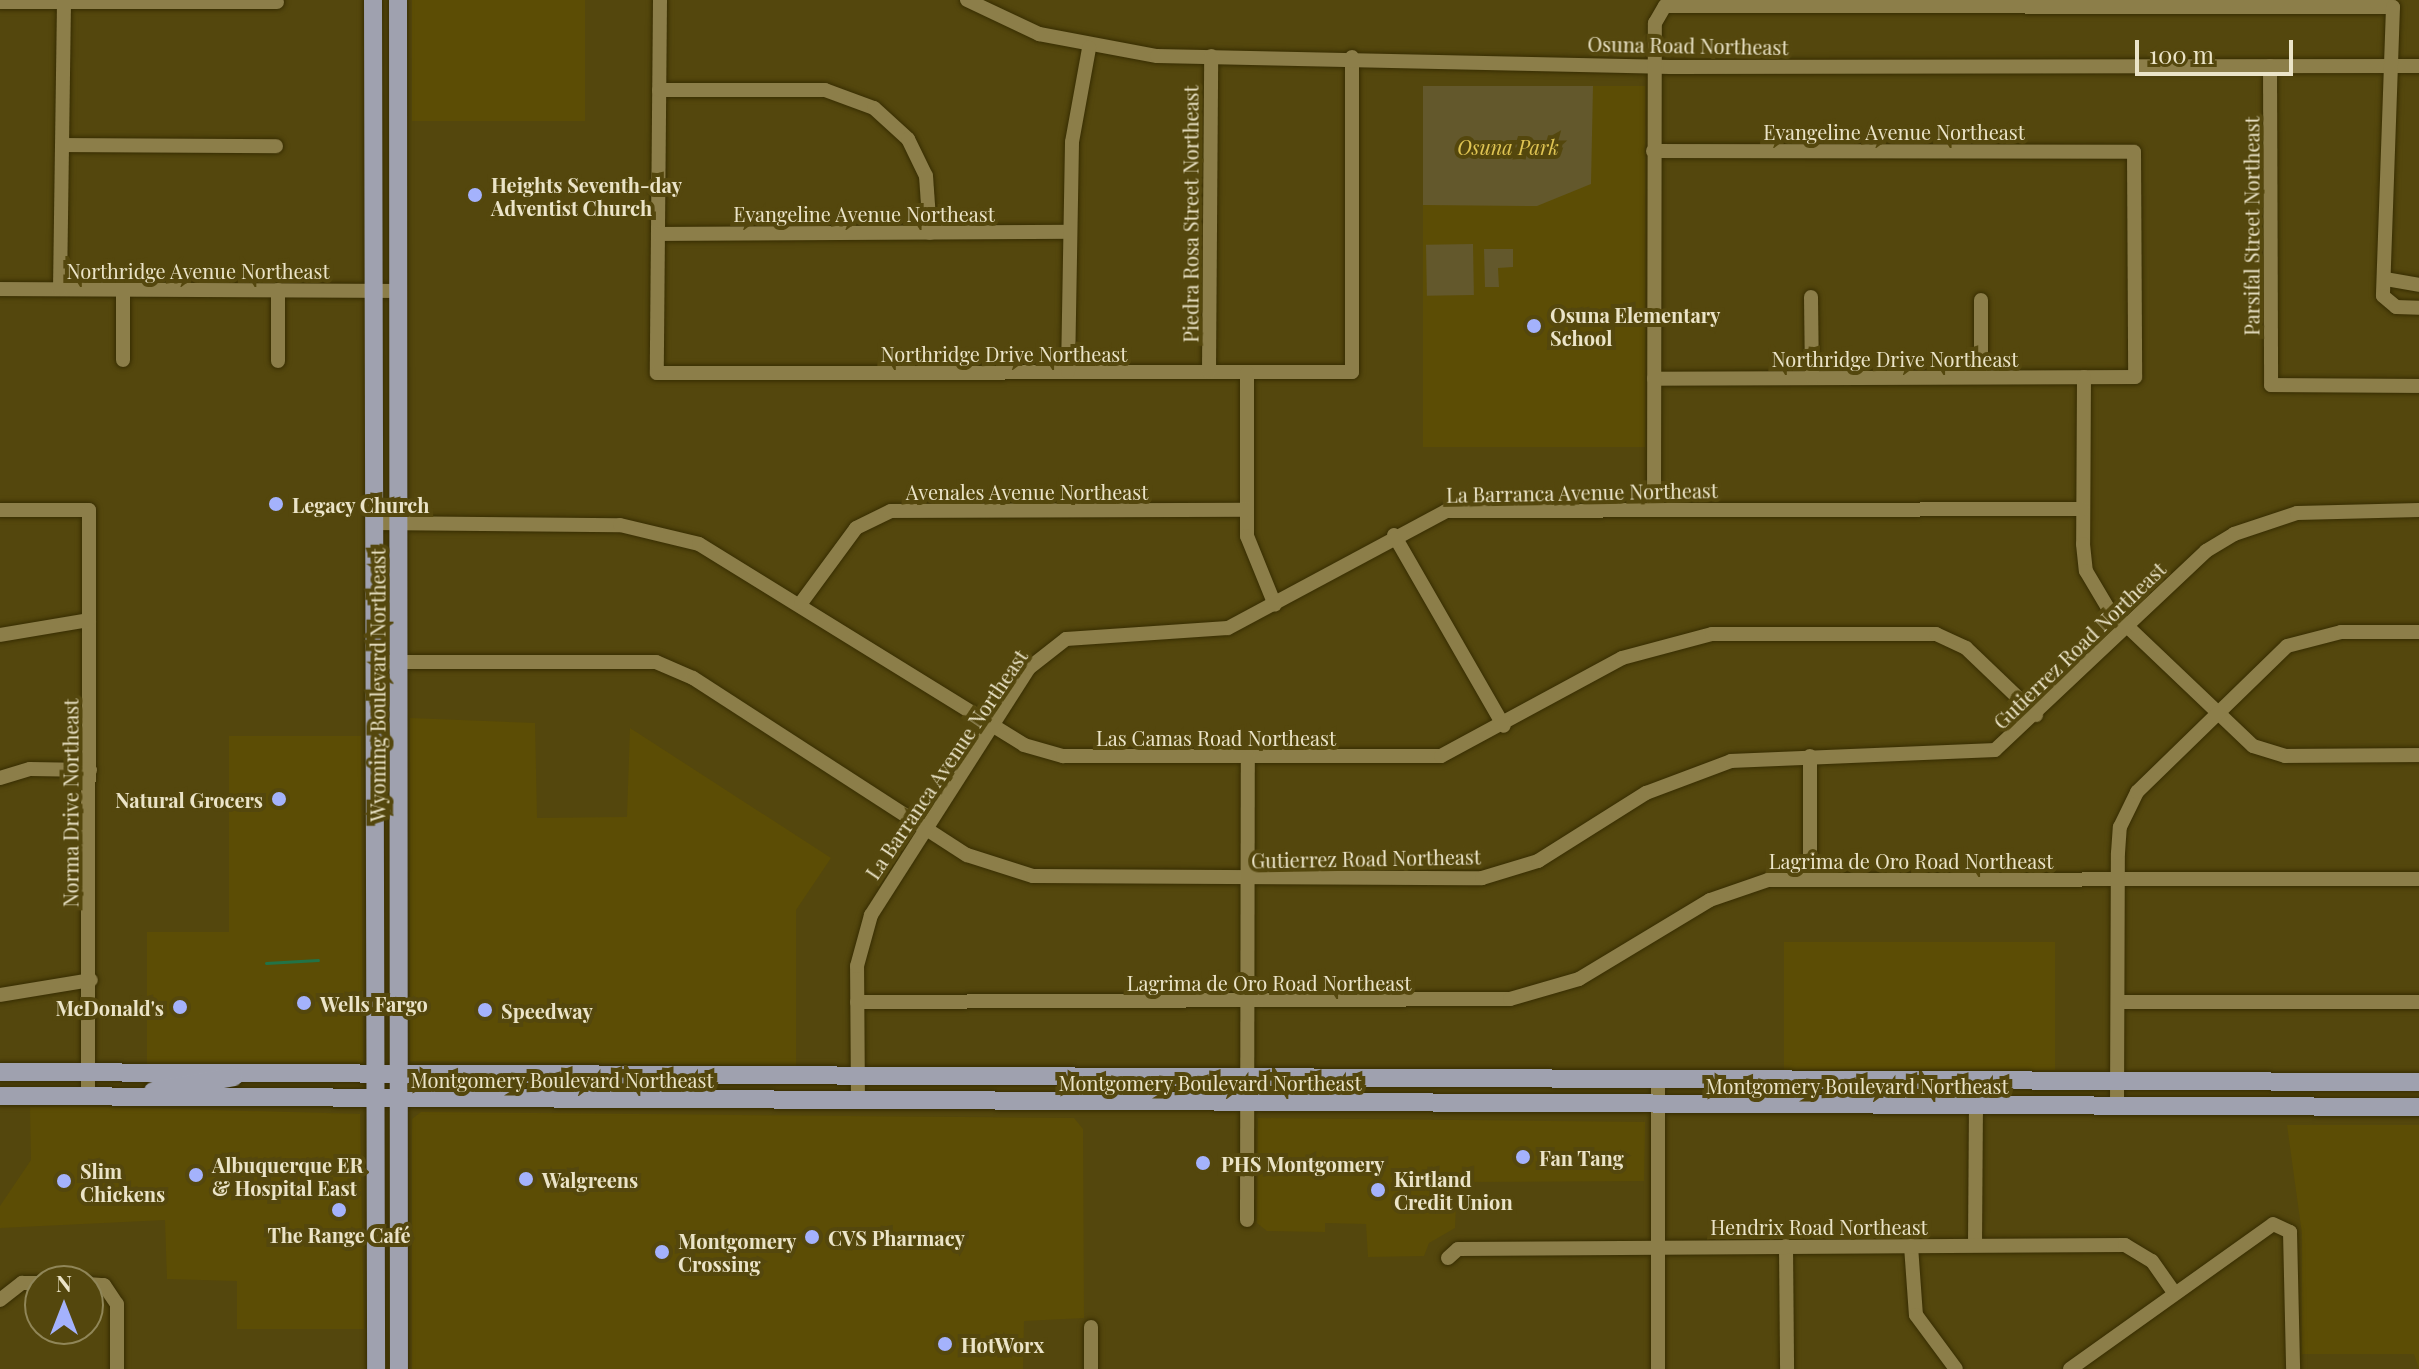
<!DOCTYPE html>
<meta charset="utf-8">
<style>
body{margin:0}
#map{position:relative;width:2419px;height:1369px;overflow:hidden;background:#54470d;font-family:"Playfair Display",serif}
div>[style]{position:absolute}
.built>*{inset:0;background:#5c4d05;transform-origin:0 0}
.green>*{inset:0;background:#63582c;transform-origin:0 0}
.stream>*{height:3px;margin:-1.5px;padding:0 1.5px;transform-origin:1.5px;border-radius:1.5px;background:#227347}
.roads{filter:drop-shadow(0 0 2px #372d02) drop-shadow(0 0 2px #372d02)}
.minor>*{height:14px;margin:-7px;padding:0 7px;transform-origin:7px;border-radius:7px;background:#8c7e49}
.major>*{height:18px;margin:-9px;padding:0 9px;transform-origin:9px;border-radius:9px;background:#9fa1af}
.dots>*{width:22px;height:22px;translate:-50% -50%;box-sizing:border-box;border:4px solid #54470d;border-radius:50%}
span{translate:-50% -50%;white-space:nowrap;text-align:center;line-height:1.15;-webkit-text-stroke:8px #54470d;paint-order:stroke}
.street-label{font-size:20px;color:#ebe4c8}
.park-label{font-size:20px;color:#dfc453;font-style:italic}
.poi-label{font-size:20px;color:#ebe4c8;font-weight:700}
.left{translate:0 -50%;text-align:left}
.right{translate:-100% -50%;text-align:right}
.north{position:absolute;left:24px;top:1265px;width:80px;height:80px;box-sizing:border-box;background:#54470d;border:2px solid #908658;border-radius:50%;rotate:0deg;font-size:22px;font-weight:700;line-height:32px;text-align:center;color:#ebe4c8}
.north::after{content:'';display:block;margin:auto;width:28px;height:36px;background:#a4b2fc;clip-path:polygon(50% 0,100% 100%,50% 72%,0 100%)}
.scale{position:absolute;left:2135px;top:40px;width:158px;height:36px;box-sizing:border-box;border:4px solid #ebe4c8;border-top:0;padding-left:10px;font-size:24px;line-height:28px;white-space:nowrap;color:#ebe4c8;-webkit-text-stroke:6px #54470d;paint-order:stroke}
</style>
<div id="map">
<div class="built">
<div style="left:412px;top:0;width:173px;height:121px"></div>
<div style="left:1423px;top:86px;width:222px;height:361px"></div>
<div style="clip-path:polygon(410px 718px,535px 723px,537px 818px,627px 817px,630px 728px,831px 858px,796px 910px,796px 1066px,410px 1061px)"></div>
<div style="clip-path:polygon(229px 736px,361px 736px,363px 1064px,147px 1064px,147px 932px,229px 932px)"></div>
<div style="left:2055px;top:942px;width:128px;height:271px;rotate:90deg"></div>
<div style="clip-path:polygon(69px 1106px,360px 1114px,364px 1329px,237px 1329px,237px 1281px,167px 1279px,165px 1220px,0 1228px,0 1206px,31px 1160px,30px 1107px)"></div>
<div style="clip-path:polygon(421px 1112px,1074px 1118px,1083px 1129px,1084px 1318px,1024px 1321px,1023px 1369px,412px 1369px,412px 1119px)"></div>
<div style="clip-path:polygon(1258px 1118px,1645px 1122px,1644px 1181px,1457px 1182px,1455px 1228px,1429px 1243px,1424px 1256px,1368px 1257px,1366px 1224px,1325px 1223px,1325px 1232px,1267px 1231px,1257px 1223px)"></div>
<div style="clip-path:polygon(2287px 1125px,2419px 1125px,2419px 1369px,2414px 1354px,2302px 1354px,2302px 1234px)"></div>
</div>
<div class="green">
<div style="clip-path:polygon(1423px 86px,1593px 86px,1591px 184px,1537px 206px,1423px 205px)"></div>
<div style="left:1473px;top:244px;width:51px;height:47px;rotate:89deg"></div>
<div style="clip-path:polygon(1484px 249px,1513px 249px,1513px 267px,1498px 268px,1499px 287px,1485px 287px)"></div>
</div>
<div class="stream">
<div style="left:266px;top:963px;width:52px;rotate:-3.3deg"></div>
</div>
<div class="roads">
<div class="minor">
<div style="left:660px;top:0;width:373px;rotate:90.5deg"></div>
<div style="left:657px;top:373px;width:695px;rotate:-0.08deg"></div>
<div style="left:1352px;top:372px;width:315px;rotate:-90deg"></div>
<div style="left:967px;top:0;width:80px;rotate:25.3deg"></div>
<div style="left:1039px;top:34px;width:120px;rotate:10.6deg"></div>
<div style="left:1157px;top:56px;width:513px;rotate:1.23deg"></div>
<div style="left:1670px;top:67px;width:749px;rotate:-0.08deg"></div>
<div style="left:0;top:2px;width:277px"></div>
<div style="left:2270px;top:66px;width:319px;rotate:89.8deg"></div>
<div style="left:2271px;top:385px;width:148px;rotate:0.4deg"></div>
<div style="left:659px;top:90px;width:166px"></div>
<div style="left:825px;top:90px;width:52px;rotate:20.2deg"></div>
<div style="left:874px;top:108px;width:46px;rotate:42.4deg"></div>
<div style="left:908px;top:139px;width:41px;rotate:64.1deg"></div>
<div style="left:926px;top:176px;width:57px;rotate:86deg"></div>
<div style="left:63px;top:145px;width:213px;rotate:0.3deg"></div>
<div style="left:1653px;top:151px;width:481px;rotate:0.1deg"></div>
<div style="left:2134px;top:152px;width:225px;rotate:89.7deg"></div>
<div style="left:2135px;top:377px;width:481px;rotate:179.8deg"></div>
<div style="left:658px;top:234px;width:412px;rotate:-0.3deg"></div>
<div style="left:2386px;top:279px;width:34px;rotate:10deg"></div>
<div style="left:0;top:289px;width:397px;rotate:0.3deg"></div>
<div style="left:60px;top:289px;width:287px;rotate:-89.2deg"></div>
<div style="left:1811px;top:297px;width:81px;rotate:89.3deg"></div>
<div style="left:1981px;top:300px;width:77px;rotate:90deg"></div>
<div style="left:123px;top:360px;width:71px;rotate:-90deg"></div>
<div style="left:278px;top:361px;width:71px;rotate:-90deg"></div>
<div style="left:1068px;top:372px;width:230px;rotate:-89deg"></div>
<div style="left:1072px;top:142px;width:96px;rotate:-79.7deg"></div>
<div style="left:1209px;top:372px;width:316px;rotate:-89.6deg"></div>
<div style="left:1247px;top:373px;width:163px;rotate:90deg"></div>
<div style="left:1247px;top:536px;width:74px;rotate:67.9deg"></div>
<div style="left:2084px;top:377px;width:167px;rotate:90.3deg"></div>
<div style="left:2083px;top:544px;width:27px;rotate:84deg"></div>
<div style="left:2086px;top:571px;width:43px;rotate:59.3deg"></div>
<div style="left:2108px;top:608px;width:200px;rotate:43.6deg"></div>
<div style="left:2253px;top:746px;width:34px;rotate:17deg"></div>
<div style="left:2285px;top:756px;width:134px;rotate:-0.4deg"></div>
<div style="left:1654px;top:508px;width:485px;rotate:-89.9deg"></div>
<div style="left:1655px;top:23px;width:20px;rotate:-60deg"></div>
<div style="left:1665px;top:6px;width:728px;rotate:0.08deg"></div>
<div style="left:2393px;top:7px;width:289px;rotate:92deg"></div>
<div style="left:2383px;top:296px;width:17px;rotate:40deg"></div>
<div style="left:2396px;top:307px;width:23px;rotate:2deg"></div>
<div style="left:0;top:510px;width:89px"></div>
<div style="left:89px;top:510px;width:586px;rotate:90.1deg"></div>
<div style="left:373px;top:523px;width:247px;rotate:0.5deg"></div>
<div style="left:620px;top:525px;width:81px;rotate:13.5deg"></div>
<div style="left:699px;top:544px;width:382px;rotate:31.7deg"></div>
<div style="left:1024px;top:745px;width:41px;rotate:15.8deg"></div>
<div style="left:1063px;top:756px;width:378px"></div>
<div style="left:1441px;top:756px;width:206px;rotate:-28.4deg"></div>
<div style="left:1622px;top:658px;width:93px;rotate:-14.9deg"></div>
<div style="left:1712px;top:634px;width:224px"></div>
<div style="left:1936px;top:634px;width:33px;rotate:25deg"></div>
<div style="left:1966px;top:648px;width:97px;rotate:43.7deg"></div>
<div style="left:1394px;top:535px;width:220px;rotate:60.1deg"></div>
<div style="left:801px;top:603px;width:93px;rotate:-53.7deg"></div>
<div style="left:856px;top:528px;width:39px;rotate:-26deg"></div>
<div style="left:891px;top:511px;width:356px;rotate:-0.2deg"></div>
<div style="left:0;top:635px;width:90px;rotate:-9.6deg"></div>
<div style="left:373px;top:662px;width:283px"></div>
<div style="left:656px;top:662px;width:40px;rotate:23.4deg"></div>
<div style="left:693px;top:678px;width:326px;rotate:32.9deg"></div>
<div style="left:967px;top:855px;width:69px;rotate:17.7deg"></div>
<div style="left:1033px;top:876px;width:449px;rotate:0.3deg"></div>
<div style="left:1482px;top:878px;width:59px;rotate:-16.9deg"></div>
<div style="left:1538px;top:861px;width:128px;rotate:-32.2deg"></div>
<div style="left:1646px;top:793px;width:91px;rotate:-20.6deg"></div>
<div style="left:1731px;top:761px;width:264px;rotate:-2.4deg"></div>
<div style="left:1995px;top:750px;width:290px;rotate:-43.3deg"></div>
<div style="left:2206px;top:551px;width:33px;rotate:-31deg"></div>
<div style="left:2234px;top:534px;width:66px;rotate:-18.4deg"></div>
<div style="left:2297px;top:513px;width:122px;rotate:-1.4deg"></div>
<div style="left:1810px;top:756px;width:123px;rotate:90deg"></div>
<div style="left:0;top:778px;width:31px;rotate:-17deg"></div>
<div style="left:30px;top:769px;width:60px;rotate:1deg"></div>
<div style="left:0;top:995px;width:92px;rotate:-9.4deg"></div>
<div style="left:857px;top:1002px;width:653px;rotate:-0.26deg"></div>
<div style="left:1510px;top:999px;width:72px;rotate:-16.2deg"></div>
<div style="left:1579px;top:979px;width:153px;rotate:-31.1deg"></div>
<div style="left:1710px;top:900px;width:61px;rotate:-19deg"></div>
<div style="left:1768px;top:880px;width:651px;rotate:-0.09deg"></div>
<div style="left:2118px;top:1002px;width:301px"></div>
<div style="left:858px;top:1102px;width:136px;rotate:-90.4deg"></div>
<div style="left:857px;top:966px;width:53px;rotate:-74.6deg"></div>
<div style="left:871px;top:915px;width:293px;rotate:-57.4deg"></div>
<div style="left:1029px;top:668px;width:47px;rotate:-38.1deg"></div>
<div style="left:1066px;top:639px;width:162px;rotate:-3.9deg"></div>
<div style="left:1228px;top:628px;width:247px;rotate:-28.2deg"></div>
<div style="left:1446px;top:511px;width:637px;rotate:-0.18deg"></div>
<div style="left:2117px;top:1107px;width:254px;rotate:-89.8deg"></div>
<div style="left:2118px;top:853px;width:26px;rotate:-86deg"></div>
<div style="left:2120px;top:827px;width:39px;rotate:-64deg"></div>
<div style="left:2137px;top:792px;width:209px;rotate:-44.2deg"></div>
<div style="left:2287px;top:646px;width:56px;rotate:-14.5deg"></div>
<div style="left:2341px;top:632px;width:78px"></div>
<div style="left:1247px;top:1220px;width:463px;rotate:-89.9deg"></div>
<div style="left:1975px;top:1245px;width:162px;rotate:-89.6deg"></div>
<div style="left:1786px;top:1246px;width:123px;rotate:89.5deg"></div>
<div style="left:1911px;top:1246px;width:69px;rotate:85.9deg"></div>
<div style="left:1916px;top:1315px;width:67px;rotate:53.5deg"></div>
<div style="left:1448px;top:1258px;width:13px;rotate:-42deg"></div>
<div style="left:1458px;top:1249px;width:667px;rotate:-0.34deg"></div>
<div style="left:2125px;top:1245px;width:31px;rotate:31deg"></div>
<div style="left:2152px;top:1261px;width:38px;rotate:55deg"></div>
<div style="left:88px;top:1284px;width:16px;rotate:4deg"></div>
<div style="left:104px;top:1285px;width:23px;rotate:56deg"></div>
<div style="left:117px;top:1304px;width:65px;rotate:90deg"></div>
<div style="left:0;top:1300px;width:28px;rotate:-38deg"></div>
<div style="left:22px;top:1283px;width:18px"></div>
<div style="left:1091px;top:1369px;width:42px;rotate:-90deg"></div>
<div style="left:1658px;top:1369px;width:287px;rotate:-90deg"></div>
<div style="left:2070px;top:1369px;width:249px;rotate:-35.5deg"></div>
<div style="left:2273px;top:1224px;width:19px;rotate:25deg"></div>
<div style="left:2290px;top:1232px;width:137px;rotate:88.7deg"></div>
</div>
<div class="major">
<div style="left:373px;top:0;width:1369px;rotate:89.87deg"></div>
<div style="left:398px;top:0;width:1369px;rotate:89.96deg"></div>
<div style="left:0;top:1072px;width:2419px;rotate:0.24deg"></div>
<div style="left:153px;top:1091px;width:82px;rotate:-9.8deg"></div>
<div style="left:0;top:1096px;width:2419px;rotate:0.26deg"></div>
</div>
</div>
<div class="dots">
<div style="left:475px;top:195px;background:#a4b2fc"></div>
<div style="left:1534px;top:326px;background:#a4b2fc"></div>
<div style="left:276px;top:504px;background:#a4b2fc"></div>
<div style="left:279px;top:799px;background:#a4b2fc"></div>
<div style="left:304px;top:1003px;background:#a4b2fc"></div>
<div style="left:180px;top:1007px;background:#a4b2fc"></div>
<div style="left:485px;top:1010px;background:#a4b2fc"></div>
<div style="left:1523px;top:1157px;background:#a4b2fc"></div>
<div style="left:1203px;top:1163px;background:#a4b2fc"></div>
<div style="left:196px;top:1175px;background:#a4b2fc"></div>
<div style="left:526px;top:1179px;background:#a4b2fc"></div>
<div style="left:64px;top:1181px;background:#a4b2fc"></div>
<div style="left:1378px;top:1190px;background:#a4b2fc"></div>
<div style="left:339px;top:1210px;background:#a4b2fc"></div>
<div style="left:812px;top:1237px;background:#a4b2fc"></div>
<div style="left:662px;top:1252px;background:#a4b2fc"></div>
<div style="left:945px;top:1344px;background:#a4b2fc"></div>
</div>
<div class="street-label">
<span style="left:1688px;top:45px;rotate:1deg">Osuna Road Northeast</span>
<span style="left:1894px;top:131px">Evangeline Avenue Northeast</span>
<span style="left:864px;top:213px">Evangeline Avenue Northeast</span>
<span style="left:1190px;top:214px;rotate:-90deg">Piedra Rosa Street Northeast</span>
<span style="left:2251px;top:226px;rotate:-90deg">Parsifal Street Northeast</span>
<span style="left:198px;top:270px">Northridge Avenue Northeast</span>
<span style="left:1004px;top:353px">Northridge Drive Northeast</span>
<span style="left:1895px;top:358px">Northridge Drive Northeast</span>
<span style="left:1027px;top:491px">Avenales Avenue Northeast</span>
<span style="left:1582px;top:492px;rotate:-1deg">La Barranca Avenue Northeast</span>
<span style="left:2079px;top:645px;rotate:-44deg">Gutierrez Road Northeast</span>
<span style="left:377px;top:685px;rotate:-90deg">Wyoming Boulevard Northeast</span>
<span style="left:1216px;top:737px">Las Camas Road Northeast</span>
<span style="left:946px;top:764px;rotate:-56deg">La Barranca Avenue Northeast</span>
<span style="left:70px;top:803px;rotate:-90deg">Norma Drive Northeast</span>
<span style="left:1366px;top:858px;rotate:-1deg">Gutierrez Road Northeast</span>
<span style="left:1911px;top:860px">Lagrima de Oro Road Northeast</span>
<span style="left:1269px;top:982px">Lagrima de Oro Road Northeast</span>
<span style="left:562px;top:1079px">Montgomery Boulevard Northeast</span>
<span style="left:1210px;top:1082px">Montgomery Boulevard Northeast</span>
<span style="left:1857px;top:1085px">Montgomery Boulevard Northeast</span>
<span style="left:1819px;top:1226px">Hendrix Road Northeast</span>
</div>
<div class="park-label">
<span style="left:1508px;top:146px">Osuna Park</span>
</div>
<div class="poi-label">
<span class="left" style="left:491px;top:196px">Heights Seventh-day<br>Adventist Church</span>
<span class="left" style="left:1550px;top:326px">Osuna Elementary<br>School</span>
<span class="left" style="left:292px;top:504px">Legacy Church</span>
<span class="right" style="left:263px;top:799px">Natural Grocers</span>
<span class="left" style="left:320px;top:1003px">Wells Fargo</span>
<span class="right" style="left:164px;top:1007px">McDonald's</span>
<span class="left" style="left:501px;top:1010px">Speedway</span>
<span class="left" style="left:1539px;top:1157px">Fan Tang</span>
<span class="left" style="left:1221px;top:1163px">PHS Montgomery</span>
<span class="left" style="left:212px;top:1176px">Albuquerque ER<br>&amp; Hospital East</span>
<span class="left" style="left:80px;top:1182px">Slim<br>Chickens</span>
<span class="left" style="left:1394px;top:1190px">Kirtland<br>Credit Union</span>
<span class="left" style="left:542px;top:1179px">Walgreens</span>
<span style="left:339px;top:1234px">The Range Café</span>
<span class="left" style="left:828px;top:1237px">CVS Pharmacy</span>
<span class="left" style="left:678px;top:1252px">Montgomery<br>Crossing</span>
<span class="left" style="left:961px;top:1344px">HotWorx</span>
</div>
<div class="north">N</div>
<div class="scale">100 m</div>
</div>
